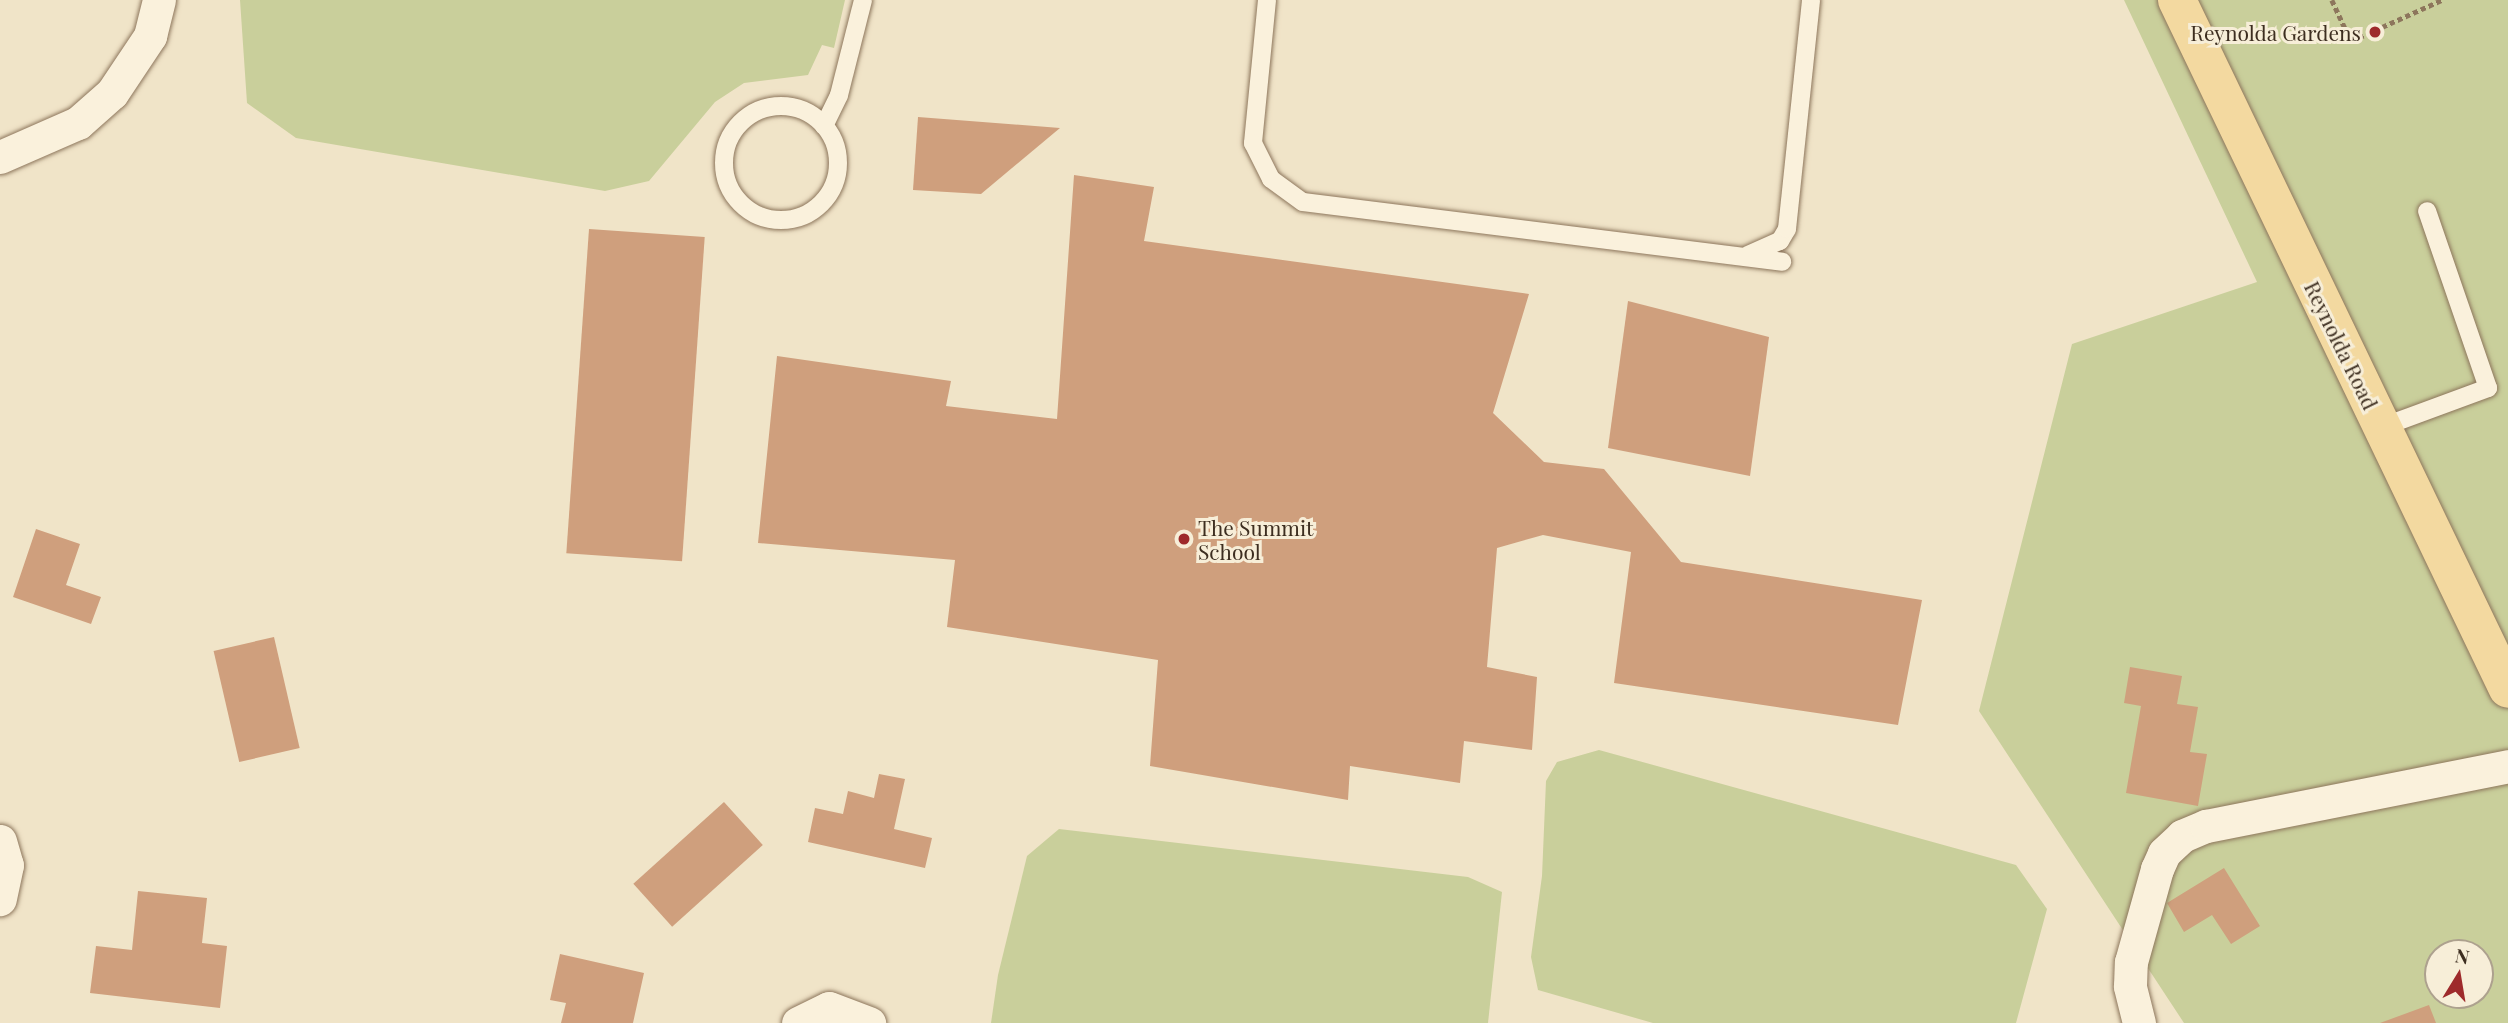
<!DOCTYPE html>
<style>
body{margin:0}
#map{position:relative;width:2508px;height:1023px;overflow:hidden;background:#f0e4c8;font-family:"Playfair Display",serif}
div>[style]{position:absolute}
.green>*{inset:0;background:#c9cf9b}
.building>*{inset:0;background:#cf9f7d;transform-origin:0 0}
.path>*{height:4.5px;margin-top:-2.25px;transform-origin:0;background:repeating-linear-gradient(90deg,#8d765c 0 5px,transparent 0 8.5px)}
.roads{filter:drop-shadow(0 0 2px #8d765c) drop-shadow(0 0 2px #8d765c)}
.lane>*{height:18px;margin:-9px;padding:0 9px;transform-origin:9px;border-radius:9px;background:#faf1dc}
.lane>.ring{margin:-9px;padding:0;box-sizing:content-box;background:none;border:18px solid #faf1dc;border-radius:50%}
.street>*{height:33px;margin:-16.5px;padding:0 16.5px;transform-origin:16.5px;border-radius:16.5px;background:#faf1dc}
.primary>*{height:38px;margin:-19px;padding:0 19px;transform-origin:19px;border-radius:19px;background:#f3d9a0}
.dots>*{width:19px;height:19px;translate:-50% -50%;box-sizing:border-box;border:4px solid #f7eed8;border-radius:50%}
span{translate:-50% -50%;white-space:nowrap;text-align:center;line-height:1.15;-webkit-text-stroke:6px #f7eed8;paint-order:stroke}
.poi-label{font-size:21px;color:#3d2e20}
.right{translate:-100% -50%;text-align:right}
.left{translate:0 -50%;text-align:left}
.street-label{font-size:21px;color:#3d2e20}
.north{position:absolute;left:2424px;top:939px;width:70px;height:70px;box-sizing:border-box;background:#f7eed8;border:2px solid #ada18e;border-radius:50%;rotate:11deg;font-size:19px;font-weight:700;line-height:28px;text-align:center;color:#3d2e20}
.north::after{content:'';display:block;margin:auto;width:24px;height:32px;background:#9e2a2b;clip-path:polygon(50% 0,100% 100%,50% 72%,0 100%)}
</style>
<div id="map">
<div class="green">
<div style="clip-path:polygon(240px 0,845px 0,834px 48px,822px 45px,808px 75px,744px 83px,715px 102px,649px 181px,605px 191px,296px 138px,247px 103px)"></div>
<div style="clip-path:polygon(evenodd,2124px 0,2508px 0,2508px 1023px,2184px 1023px,1979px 711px,2072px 344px,2257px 282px,2124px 0,2438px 953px,2480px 953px,2480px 995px,2438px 995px,2438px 953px)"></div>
<div style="clip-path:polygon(1599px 750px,2016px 865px,2047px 909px,2016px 1023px,1653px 1023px,1538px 990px,1531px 957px,1542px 876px,1546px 781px,1557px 762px)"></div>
<div style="clip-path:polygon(1059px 829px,1468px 877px,1502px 892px,1488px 1023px,991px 1023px,998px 975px,1027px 856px)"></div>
</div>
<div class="building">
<div style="clip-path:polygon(918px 117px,1060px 128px,981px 194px,913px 190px)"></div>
<div style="clip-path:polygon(1074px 175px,1154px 187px,1144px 241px,1529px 294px,1493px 413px,1544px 462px,1604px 469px,1681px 562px,1922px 600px,1898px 725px,1614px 683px,1631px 552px,1543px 535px,1497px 548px,1487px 667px,1537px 677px,1532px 750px,1464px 741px,1460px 783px,1350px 766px,1348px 800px,1150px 766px,1158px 660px,947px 627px,955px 560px,758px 543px,777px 356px,951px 381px,946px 406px,1057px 419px)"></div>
<div style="left:589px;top:229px;width:116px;height:325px;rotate:4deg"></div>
<div style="clip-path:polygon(1628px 301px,1769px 337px,1750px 476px,1608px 448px)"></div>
<div style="clip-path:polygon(36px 529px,80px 544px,66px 585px,101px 597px,91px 624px,13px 597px)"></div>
<div style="left:274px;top:637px;width:114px;height:62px;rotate:77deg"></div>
<div style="clip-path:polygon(2130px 667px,2182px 676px,2177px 704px,2198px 707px,2190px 752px,2207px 754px,2198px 806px,2126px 793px,2141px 706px,2124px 703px)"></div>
<div style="clip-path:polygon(879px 774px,905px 779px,894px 829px,932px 838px,925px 868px,808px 842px,815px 808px,843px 814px,848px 791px,874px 798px)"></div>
<div style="left:724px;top:802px;width:58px;height:122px;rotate:48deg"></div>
<div style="clip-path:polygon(2224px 868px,2260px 926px,2231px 944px,2212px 915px,2184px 932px,2167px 903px)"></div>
<div style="clip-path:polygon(138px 891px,207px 898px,202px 943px,227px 946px,220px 1008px,90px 993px,96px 946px,132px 950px)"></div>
<div style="clip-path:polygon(560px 954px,644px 973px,633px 1023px,561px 1023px,566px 1003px,550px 1000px)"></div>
<div style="clip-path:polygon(2429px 1005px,2436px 1023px,2380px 1023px)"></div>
</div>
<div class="path">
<div style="left:2332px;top:0;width:45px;rotate:65.1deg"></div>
<div style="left:2351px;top:41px;width:100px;rotate:-24.3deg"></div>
</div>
<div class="roads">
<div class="lane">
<div style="left:1267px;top:0;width:144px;rotate:95.6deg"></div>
<div style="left:1253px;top:143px;width:40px;rotate:63.4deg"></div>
<div style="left:1271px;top:179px;width:39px;rotate:36deg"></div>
<div style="left:1303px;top:202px;width:483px;rotate:7.1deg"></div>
<div class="ring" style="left:724px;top:106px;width:96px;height:96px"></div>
<div style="left:824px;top:126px;width:34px;rotate:-64deg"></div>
<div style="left:839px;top:95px;width:98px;rotate:-75.8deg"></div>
<div style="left:1748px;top:255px;width:35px;rotate:-24deg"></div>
<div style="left:1780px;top:241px;width:14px;rotate:-60deg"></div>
<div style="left:1787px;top:229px;width:230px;rotate:-84deg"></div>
<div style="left:2382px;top:427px;width:113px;rotate:-20.2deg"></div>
<div style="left:2488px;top:388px;width:187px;rotate:-109deg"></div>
</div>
<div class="street">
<div style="left:0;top:157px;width:85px;rotate:-23.6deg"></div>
<div style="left:78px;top:123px;width:45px;rotate:-41.4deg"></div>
<div style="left:112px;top:93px;width:69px;rotate:-56.3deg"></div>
<div style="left:150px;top:36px;width:37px;rotate:-76deg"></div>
<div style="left:0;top:841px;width:25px;rotate:74deg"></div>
<div style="left:7px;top:865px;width:35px;rotate:102deg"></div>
<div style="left:798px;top:1023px;width:34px;rotate:-26deg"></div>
<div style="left:829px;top:1008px;width:43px;rotate:20.6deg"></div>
<div style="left:2139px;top:1023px;width:38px;rotate:-104deg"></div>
<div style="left:2130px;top:986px;width:24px;rotate:-88deg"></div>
<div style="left:2131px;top:962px;width:97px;rotate:-74.4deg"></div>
<div style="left:2157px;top:869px;width:17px;rotate:-66deg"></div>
<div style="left:2164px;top:853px;width:25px;rotate:-43deg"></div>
<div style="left:2182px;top:836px;width:26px;rotate:-23deg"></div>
<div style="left:2206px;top:826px;width:308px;rotate:-11.2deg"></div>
</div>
<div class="primary">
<div style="left:2177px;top:0;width:764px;rotate:64.34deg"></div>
</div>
</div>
<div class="dots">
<div style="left:2375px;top:32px;background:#9e2a2b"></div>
<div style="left:1184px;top:539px;background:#9e2a2b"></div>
</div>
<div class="poi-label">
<span class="right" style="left:2361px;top:32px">Reynolda Gardens</span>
<span class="left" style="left:1198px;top:539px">The Summit<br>School</span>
</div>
<div class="street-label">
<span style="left:2342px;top:345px;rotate:64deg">Reynolda Road</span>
</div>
<div class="north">N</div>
</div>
